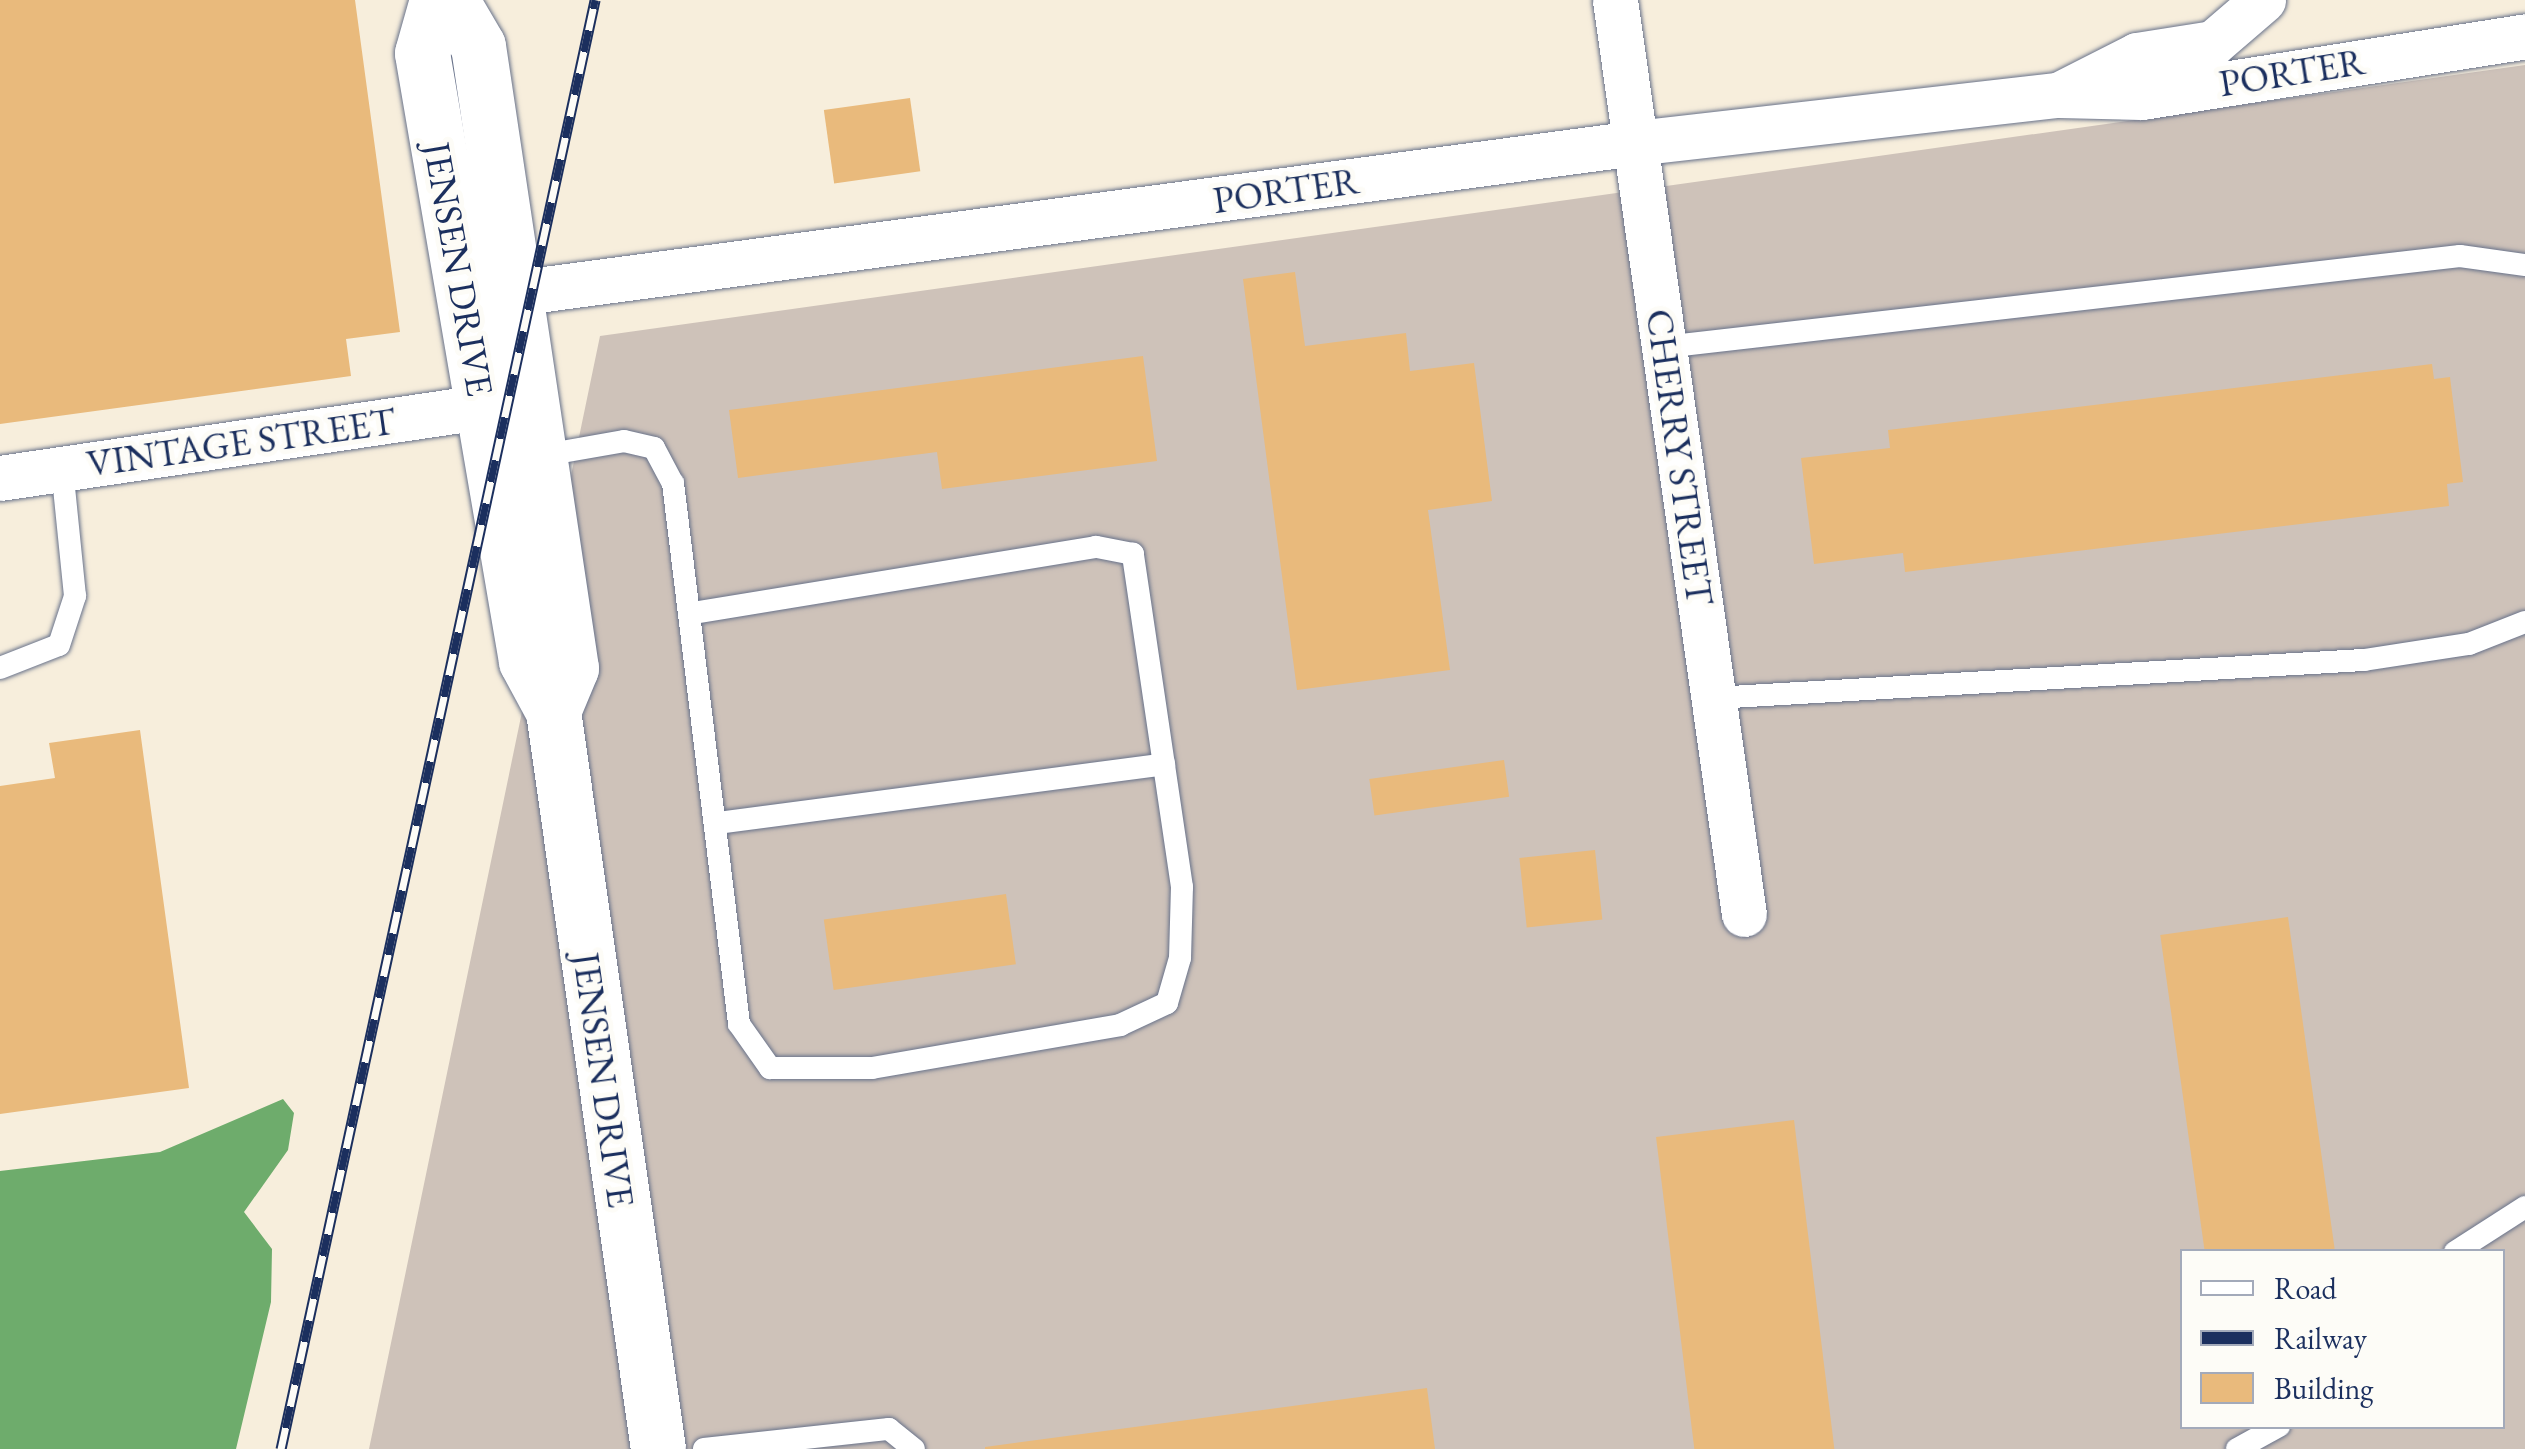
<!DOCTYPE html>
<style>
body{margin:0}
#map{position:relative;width:2525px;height:1449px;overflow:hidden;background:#f7eedc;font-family:"EB Garamond",serif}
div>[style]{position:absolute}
.industrial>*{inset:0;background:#cec2b9}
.forest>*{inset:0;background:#6eac6c}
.building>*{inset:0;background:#e9ba7c;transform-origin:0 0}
.roads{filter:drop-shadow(0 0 2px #68728a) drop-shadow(0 0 2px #68728a)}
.lane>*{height:22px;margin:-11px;padding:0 11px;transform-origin:11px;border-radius:11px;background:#fff}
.street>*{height:45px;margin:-22.5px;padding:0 22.5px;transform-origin:22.5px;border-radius:22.5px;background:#fff}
.secondary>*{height:55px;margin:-27.5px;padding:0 27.5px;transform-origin:27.5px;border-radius:27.5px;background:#fff}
.rail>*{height:11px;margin-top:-5.5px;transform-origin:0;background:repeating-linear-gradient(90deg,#fdfcf7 0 22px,#1b2f5e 0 44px);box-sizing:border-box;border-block:2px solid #1b2f5e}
span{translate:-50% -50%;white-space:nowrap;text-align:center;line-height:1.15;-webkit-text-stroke:10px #fdfcf7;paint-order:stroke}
.street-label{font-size:38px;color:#1b2f5e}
.legend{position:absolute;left:2180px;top:1249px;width:325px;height:180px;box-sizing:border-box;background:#fdfcf7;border:2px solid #a3aaba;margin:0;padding:12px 18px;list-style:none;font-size:30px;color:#1b2f5e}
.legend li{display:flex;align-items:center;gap:20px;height:50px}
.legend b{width:50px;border:2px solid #a3aaba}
</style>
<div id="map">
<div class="industrial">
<div style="clip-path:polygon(evenodd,2525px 65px,2525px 1449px,369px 1449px,600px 336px,2525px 65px,2182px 1252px,2502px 1252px,2502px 1426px,2182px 1426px,2182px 1252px)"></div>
</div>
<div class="forest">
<div style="clip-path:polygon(283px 1099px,294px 1113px,288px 1150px,244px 1212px,272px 1249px,271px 1302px,236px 1449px,0 1449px,0 1171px,160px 1152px)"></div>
</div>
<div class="building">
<div style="clip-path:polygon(0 0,355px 0,400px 332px,346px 339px,351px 376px,0 424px)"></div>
<div style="left:910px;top:98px;width:74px;height:87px;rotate:82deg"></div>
<div style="clip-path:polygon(1295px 272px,1305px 346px,1406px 333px,1410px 371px,1474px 363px,1492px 501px,1428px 510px,1450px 670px,1297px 690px,1243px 279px)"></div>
<div style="clip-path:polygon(1143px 356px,1157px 461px,942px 489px,937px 452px,738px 478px,729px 410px)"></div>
<div style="clip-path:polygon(2432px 364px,2434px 379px,2450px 377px,2463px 482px,2447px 484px,2449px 506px,1905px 572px,1903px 553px,1814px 564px,1801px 458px,1890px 448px,1888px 430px)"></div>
<div style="clip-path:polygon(140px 730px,189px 1088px,0 1114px,0 786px,55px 778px,49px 743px)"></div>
<div style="left:1504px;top:760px;width:37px;height:136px;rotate:82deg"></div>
<div style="left:1595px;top:850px;width:70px;height:76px;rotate:84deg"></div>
<div style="left:1006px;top:894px;width:71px;height:184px;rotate:82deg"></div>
<div style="left:2288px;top:917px;width:335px;height:129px;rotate:82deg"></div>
<div style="left:1794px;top:1120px;width:332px;height:139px;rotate:83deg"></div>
<div style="clip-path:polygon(1427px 1388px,1435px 1449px,985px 1449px,985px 1447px)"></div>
</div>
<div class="roads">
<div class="lane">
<div style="left:1664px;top:347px;width:801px;rotate:-6.52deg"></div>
<div style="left:2460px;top:256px;width:66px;rotate:7.9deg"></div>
<div style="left:539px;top:456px;width:86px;rotate:-10deg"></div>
<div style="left:624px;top:441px;width:31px;rotate:13deg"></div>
<div style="left:654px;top:448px;width:40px;rotate:62deg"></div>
<div style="left:673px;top:483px;width:545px;rotate:83.04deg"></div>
<div style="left:739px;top:1024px;width:54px;rotate:54.8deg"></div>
<div style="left:770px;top:1068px;width:102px"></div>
<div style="left:872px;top:1068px;width:252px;rotate:-9.8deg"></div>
<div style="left:1120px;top:1025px;width:52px;rotate:-25.1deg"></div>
<div style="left:1167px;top:1003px;width:47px;rotate:-73.9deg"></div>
<div style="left:1180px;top:958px;width:71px;rotate:-88.4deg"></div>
<div style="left:1182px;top:887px;width:337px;rotate:-98.4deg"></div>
<div style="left:1133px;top:554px;width:38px;rotate:-169deg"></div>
<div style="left:1096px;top:547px;width:406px;rotate:170.7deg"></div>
<div style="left:0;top:668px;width:63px;rotate:-21.3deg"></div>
<div style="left:59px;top:645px;width:52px;rotate:-71.9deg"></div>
<div style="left:75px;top:596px;width:128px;rotate:-95.8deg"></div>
<div style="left:1714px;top:698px;width:651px;rotate:-3.35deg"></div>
<div style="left:2364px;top:660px;width:106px;rotate:-8.7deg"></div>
<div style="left:2469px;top:644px;width:60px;rotate:-21.4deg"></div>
<div style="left:718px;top:823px;width:450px;rotate:-7.5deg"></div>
<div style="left:2455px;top:1252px;width:83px;rotate:-32.7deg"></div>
<div style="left:704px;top:1449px;width:186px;rotate:-6.2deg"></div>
<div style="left:889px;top:1429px;width:32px;rotate:39deg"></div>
<div style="left:2237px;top:1449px;width:48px;rotate:-28.7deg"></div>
</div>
<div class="street">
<div style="left:1615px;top:0;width:923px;rotate:81.97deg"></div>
<div style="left:2062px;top:93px;width:84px;rotate:-26.9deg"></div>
<div style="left:2137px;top:55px;width:77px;rotate:-9deg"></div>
<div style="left:2213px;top:43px;width:66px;rotate:-40.7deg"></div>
<div style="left:515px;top:293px;width:1130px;rotate:-7.63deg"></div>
<div style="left:1635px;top:143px;width:427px;rotate:-6.5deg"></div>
<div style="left:2059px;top:95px;width:83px;rotate:1.4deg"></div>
<div style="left:2142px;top:97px;width:388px;rotate:-9deg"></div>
<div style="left:0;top:478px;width:488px;rotate:-8.4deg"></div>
</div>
<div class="secondary">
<div style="left:437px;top:0;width:55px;rotate:105.8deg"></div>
<div style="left:422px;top:53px;width:617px;rotate:80.29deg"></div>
<div style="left:526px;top:661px;width:57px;rotate:61.6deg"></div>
<div style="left:553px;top:711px;width:745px;rotate:81.9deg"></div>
<div style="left:451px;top:0;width:53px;rotate:59.6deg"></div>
<div style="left:478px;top:46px;width:629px;rotate:81.5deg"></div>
<div style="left:571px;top:668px;width:47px;rotate:112.7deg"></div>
</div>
</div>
<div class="rail">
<div style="left:281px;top:1449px;width:1483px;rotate:-77.77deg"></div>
</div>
<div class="street-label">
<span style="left:2292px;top:72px;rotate:-9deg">PORTER</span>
<span style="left:1286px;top:190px;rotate:-8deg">PORTER</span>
<span style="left:459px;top:269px;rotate:80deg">JENSEN DRIVE</span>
<span style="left:241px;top:442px;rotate:-8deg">VINTAGE STREET</span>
<span style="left:1680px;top:457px;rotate:82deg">CHERRY STREET</span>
<span style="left:604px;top:1080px;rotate:82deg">JENSEN DRIVE</span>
</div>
<ul class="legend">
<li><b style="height:12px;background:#fff"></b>Road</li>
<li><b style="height:12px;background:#1b2f5e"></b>Railway</li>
<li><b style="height:28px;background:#e9ba7c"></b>Building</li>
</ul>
</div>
